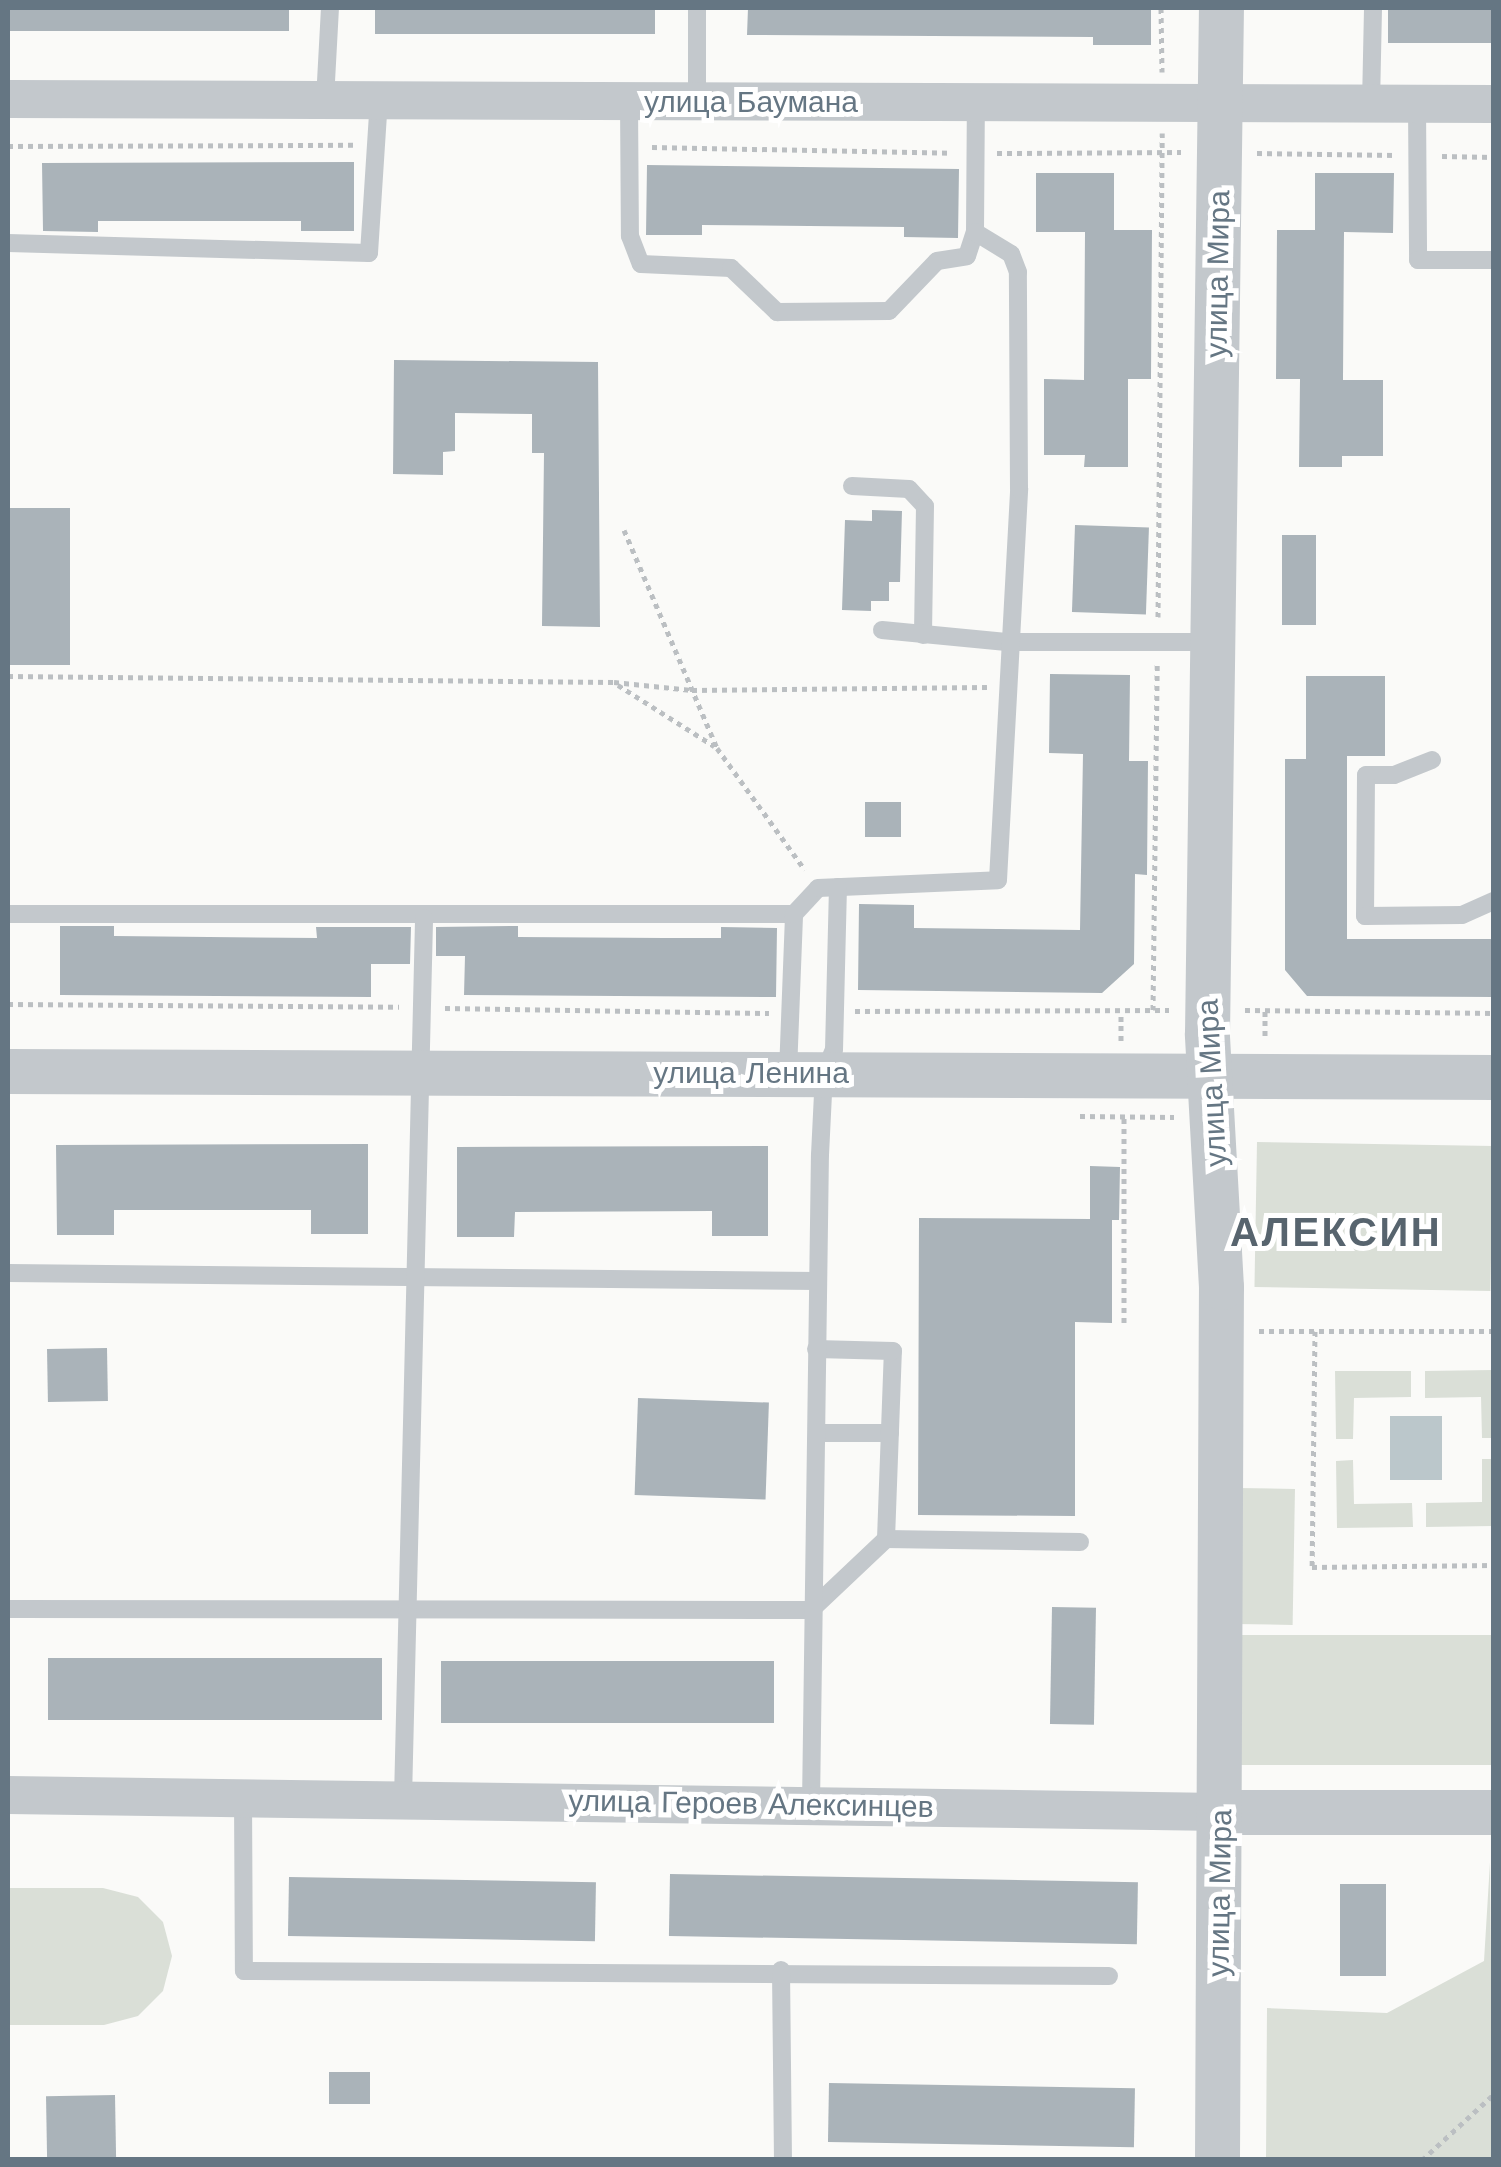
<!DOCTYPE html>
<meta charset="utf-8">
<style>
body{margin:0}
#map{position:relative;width:1501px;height:2167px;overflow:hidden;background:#fafaf8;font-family:"Work Sans",sans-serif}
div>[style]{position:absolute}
.green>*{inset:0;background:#dadfd7;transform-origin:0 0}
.water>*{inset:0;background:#bbc7cb;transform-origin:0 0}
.building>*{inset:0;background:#aab3b9;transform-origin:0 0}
.path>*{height:5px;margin-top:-2.5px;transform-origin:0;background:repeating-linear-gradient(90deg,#bbbfc2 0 5px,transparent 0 10px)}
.service>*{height:18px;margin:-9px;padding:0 9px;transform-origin:9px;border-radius:9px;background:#c3c8cc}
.minor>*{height:38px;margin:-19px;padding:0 19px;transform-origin:19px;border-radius:19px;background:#c3c8cc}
.tertiary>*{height:45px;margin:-22.5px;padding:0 22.5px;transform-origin:22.5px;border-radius:22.5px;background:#c3c8cc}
span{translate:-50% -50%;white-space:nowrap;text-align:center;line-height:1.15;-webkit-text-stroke:10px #fff;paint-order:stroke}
.street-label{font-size:30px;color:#657683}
.district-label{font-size:40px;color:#57646e;font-weight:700;letter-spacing:2.5px}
.frame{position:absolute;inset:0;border:10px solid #657683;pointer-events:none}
</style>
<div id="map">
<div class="green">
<div style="left:1257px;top:1142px;width:236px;height:145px;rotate:1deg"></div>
<div style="clip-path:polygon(1493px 1370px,1493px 1438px,1482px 1438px,1481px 1397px,1425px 1398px,1425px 1371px)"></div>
<div style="clip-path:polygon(1335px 1371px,1411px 1371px,1411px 1397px,1354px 1398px,1353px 1439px,1336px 1439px)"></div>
<div style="clip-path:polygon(1482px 1459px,1493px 1459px,1493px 1526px,1426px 1527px,1426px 1503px,1482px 1502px)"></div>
<div style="clip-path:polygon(1353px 1460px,1354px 1504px,1412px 1503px,1413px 1527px,1337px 1528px,1336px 1461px)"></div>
<div style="left:1238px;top:1488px;width:57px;height:136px;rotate:1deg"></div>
<div style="left:1493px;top:1635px;width:130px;height:253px;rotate:90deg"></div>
<div style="clip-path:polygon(1490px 1862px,1493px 2159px,1266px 2159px,1267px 2008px,1387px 2013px,1484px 1961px)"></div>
<div style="clip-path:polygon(8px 1888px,103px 1888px,138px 1897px,163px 1922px,172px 1956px,163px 1991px,138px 2016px,104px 2025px,8px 2025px)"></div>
</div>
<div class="water">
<div style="left:1390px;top:1416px;width:52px;height:64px"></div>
</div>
<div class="building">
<div style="left:8px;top:8px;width:281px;height:23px"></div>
<div style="left:375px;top:8px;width:280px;height:26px"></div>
<div style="clip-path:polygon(748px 8px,1151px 8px,1151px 45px,1093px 45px,1093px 37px,747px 35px)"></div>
<div style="left:1388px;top:8px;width:106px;height:35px"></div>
<div style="clip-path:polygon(354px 162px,354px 231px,301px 231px,301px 221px,98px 221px,98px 232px,43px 231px,42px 163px)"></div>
<div style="clip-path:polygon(647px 165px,959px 169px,958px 238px,904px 237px,904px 227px,702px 225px,702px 235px,646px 235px)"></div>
<div style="clip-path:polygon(1036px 173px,1114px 173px,1114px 230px,1152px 230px,1151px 379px,1128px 379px,1128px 467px,1084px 467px,1085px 455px,1044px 455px,1044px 379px,1084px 380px,1085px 232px,1036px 232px)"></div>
<div style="clip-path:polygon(1315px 173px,1394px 173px,1393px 233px,1344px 232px,1343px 380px,1383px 380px,1383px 456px,1342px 456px,1342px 467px,1299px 467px,1300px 379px,1276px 379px,1277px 230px,1315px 230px)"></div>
<div style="clip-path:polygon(394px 360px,598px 362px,600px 627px,542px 626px,544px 453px,532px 453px,532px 414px,455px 413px,455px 451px,443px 452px,443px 475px,393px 474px)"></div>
<div style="left:8px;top:508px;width:62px;height:157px"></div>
<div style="clip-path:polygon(872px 510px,902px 511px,900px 582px,889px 582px,889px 601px,871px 601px,871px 611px,842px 610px,845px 520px,872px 521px)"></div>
<div style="left:1075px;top:525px;width:74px;height:87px;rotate:2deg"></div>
<div style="left:1282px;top:535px;width:34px;height:90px"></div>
<div style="clip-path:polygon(1050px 674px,1130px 675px,1129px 761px,1148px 761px,1147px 875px,1135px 874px,1134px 964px,1102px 993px,858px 990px,859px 904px,914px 905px,914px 928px,1080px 930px,1083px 754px,1049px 753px)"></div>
<div style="clip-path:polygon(1306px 676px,1385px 676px,1385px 756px,1347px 756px,1347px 939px,1494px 939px,1494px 997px,1307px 996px,1285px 970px,1285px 759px,1306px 759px)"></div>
<div style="left:865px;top:802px;width:36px;height:35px"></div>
<div style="clip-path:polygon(60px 926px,114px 926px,114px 936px,317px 938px,316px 927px,411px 927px,410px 964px,371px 964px,371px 997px,60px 995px)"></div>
<div style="clip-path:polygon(518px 926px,518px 937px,664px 938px,721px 938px,721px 927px,777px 928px,776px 997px,464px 995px,465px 956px,436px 956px,436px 927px)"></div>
<div style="clip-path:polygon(368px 1144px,368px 1234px,311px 1234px,311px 1210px,114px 1210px,114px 1235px,57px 1235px,56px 1145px)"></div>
<div style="clip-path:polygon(768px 1146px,768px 1236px,712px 1236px,712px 1211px,515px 1212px,514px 1237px,457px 1237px,457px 1147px)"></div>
<div style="clip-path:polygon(1090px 1166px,1120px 1167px,1119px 1220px,1112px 1220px,1112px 1323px,1075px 1322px,1075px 1516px,918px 1515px,919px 1218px,1090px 1219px)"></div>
<div style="left:107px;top:1348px;width:53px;height:60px;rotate:89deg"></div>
<div style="left:638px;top:1398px;width:131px;height:97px;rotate:2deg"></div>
<div style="left:1052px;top:1607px;width:44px;height:117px;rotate:1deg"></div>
<div style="left:48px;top:1658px;width:334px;height:62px"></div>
<div style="left:441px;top:1661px;width:333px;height:62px"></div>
<div style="left:670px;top:1874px;width:468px;height:62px;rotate:1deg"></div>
<div style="left:289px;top:1877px;width:307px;height:59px;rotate:1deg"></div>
<div style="left:1340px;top:1884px;width:46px;height:92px"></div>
<div style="left:329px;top:2072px;width:41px;height:32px"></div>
<div style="left:829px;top:2083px;width:306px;height:59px;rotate:1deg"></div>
<div style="left:115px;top:2095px;width:65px;height:69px;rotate:89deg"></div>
</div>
<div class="path">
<div style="left:1161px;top:8px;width:64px;rotate:89.1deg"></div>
<div style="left:8px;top:146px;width:345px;rotate:-0.2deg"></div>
<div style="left:652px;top:147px;width:299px;rotate:1.1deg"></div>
<div style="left:997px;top:153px;width:184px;rotate:-0.3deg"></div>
<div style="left:1257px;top:153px;width:139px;rotate:0.8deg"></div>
<div style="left:1442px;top:156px;width:52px;rotate:1.1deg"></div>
<div style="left:624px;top:530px;width:237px;rotate:66.9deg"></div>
<div style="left:717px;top:748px;width:150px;rotate:54.2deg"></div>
<div style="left:1158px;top:617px;width:484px;rotate:-89.5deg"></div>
<div style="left:8px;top:676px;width:606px;rotate:0.57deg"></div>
<div style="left:614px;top:682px;width:78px;rotate:5.9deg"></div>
<div style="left:692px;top:690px;width:295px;rotate:-0.6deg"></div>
<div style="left:618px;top:685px;width:114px;rotate:32.4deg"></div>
<div style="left:8px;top:1004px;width:391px;rotate:0.4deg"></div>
<div style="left:445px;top:1008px;width:324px;rotate:0.9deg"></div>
<div style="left:1153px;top:1010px;width:347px;rotate:-89.3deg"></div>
<div style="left:1245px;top:1010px;width:249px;rotate:0.7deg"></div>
<div style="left:855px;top:1011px;width:314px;rotate:-0.2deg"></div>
<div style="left:1265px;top:1011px;width:29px;rotate:90deg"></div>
<div style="left:1121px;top:1041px;width:29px;rotate:-90deg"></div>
<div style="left:1080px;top:1116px;width:94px;rotate:0.6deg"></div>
<div style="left:1124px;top:1323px;width:206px;rotate:-90deg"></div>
<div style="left:1259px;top:1331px;width:235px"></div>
<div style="left:1315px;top:1331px;width:236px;rotate:90.7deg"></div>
<div style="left:1312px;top:1567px;width:182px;rotate:-0.6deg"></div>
<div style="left:1422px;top:2160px;width:98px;rotate:-42.5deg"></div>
</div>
<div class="service">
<div style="left:325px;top:100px;width:92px;rotate:-86.9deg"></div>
<div style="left:629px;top:102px;width:134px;rotate:89.6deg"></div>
<div style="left:630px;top:236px;width:30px;rotate:69deg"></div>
<div style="left:641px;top:264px;width:90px;rotate:2.5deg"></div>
<div style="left:731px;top:268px;width:64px;rotate:43.7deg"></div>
<div style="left:777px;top:312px;width:112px;rotate:-0.5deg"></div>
<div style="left:889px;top:311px;width:69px;rotate:-46.2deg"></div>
<div style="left:937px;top:261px;width:30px;rotate:-9deg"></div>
<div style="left:967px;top:256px;width:25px;rotate:-72deg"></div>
<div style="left:975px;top:232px;width:128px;rotate:-89.6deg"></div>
<div style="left:697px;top:102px;width:94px;rotate:-90deg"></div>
<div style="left:1371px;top:104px;width:96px;rotate:-88.8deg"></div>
<div style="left:1417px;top:104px;width:156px;rotate:89.6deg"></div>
<div style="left:1418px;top:260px;width:76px"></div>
<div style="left:8px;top:243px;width:361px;rotate:1.6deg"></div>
<div style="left:369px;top:253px;width:154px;rotate:-86.3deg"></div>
<div style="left:852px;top:486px;width:57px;rotate:3deg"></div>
<div style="left:909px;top:489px;width:23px;rotate:47deg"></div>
<div style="left:925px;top:506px;width:129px;rotate:90.9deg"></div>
<div style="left:882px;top:630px;width:125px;rotate:5.5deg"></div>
<div style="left:1006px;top:642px;width:207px"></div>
<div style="left:1432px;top:760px;width:41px;rotate:158.5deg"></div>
<div style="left:1394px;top:775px;width:28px;rotate:180deg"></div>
<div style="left:1366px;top:775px;width:141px;rotate:90.4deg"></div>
<div style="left:1365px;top:916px;width:97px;rotate:-0.6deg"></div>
<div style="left:1462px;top:915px;width:35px;rotate:-24deg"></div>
<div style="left:8px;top:914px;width:786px"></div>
<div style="left:788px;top:1072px;width:158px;rotate:-87.8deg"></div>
<div style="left:794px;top:914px;width:35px;rotate:-47deg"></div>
<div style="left:818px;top:888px;width:180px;rotate:-2.5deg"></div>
<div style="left:998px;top:880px;width:392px;rotate:-86.9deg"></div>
<div style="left:1019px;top:489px;width:217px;rotate:-90.3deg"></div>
<div style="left:1018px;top:272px;width:19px;rotate:-111deg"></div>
<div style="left:1011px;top:254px;width:42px;rotate:-148.6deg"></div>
<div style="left:8px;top:1273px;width:809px;rotate:0.57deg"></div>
<div style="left:817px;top:1433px;width:73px"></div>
<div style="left:886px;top:1539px;width:194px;rotate:0.9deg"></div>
<div style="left:8px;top:1609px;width:803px;rotate:0.07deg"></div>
<div style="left:811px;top:1610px;width:103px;rotate:-43.4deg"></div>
<div style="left:886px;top:1539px;width:188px;rotate:-87.9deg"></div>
<div style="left:893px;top:1351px;width:77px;rotate:-178.5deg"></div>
<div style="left:243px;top:1797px;width:174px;rotate:89.7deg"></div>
<div style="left:244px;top:1971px;width:865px;rotate:0.33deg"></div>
<div style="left:403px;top:1799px;width:881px;rotate:-88.63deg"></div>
<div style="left:811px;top:1804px;width:649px;rotate:-89.21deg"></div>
<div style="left:820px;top:1155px;width:82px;rotate:-87.2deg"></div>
<div style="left:824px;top:1073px;width:25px;rotate:-67deg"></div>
<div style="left:834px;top:1050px;width:163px;rotate:-88.6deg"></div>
<div style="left:781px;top:1970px;width:190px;rotate:89.4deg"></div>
</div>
<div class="minor">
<div style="left:8px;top:99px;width:1486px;rotate:0.19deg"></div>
<div style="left:8px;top:1795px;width:1213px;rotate:0.8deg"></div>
</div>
<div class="tertiary">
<div style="left:8px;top:1071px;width:1486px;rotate:0.23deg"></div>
<div style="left:1221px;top:1812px;width:273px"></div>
<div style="left:1217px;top:2160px;width:873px;rotate:-89.74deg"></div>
<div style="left:1221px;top:1287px;width:254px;rotate:-93.2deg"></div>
<div style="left:1207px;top:1033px;width:1025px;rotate:-89.22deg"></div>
</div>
<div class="street-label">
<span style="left:751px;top:102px">улица Баумана</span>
<span style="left:1218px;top:274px;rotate:-89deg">улица Мира</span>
<span style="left:751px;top:1073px">улица Ленина</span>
<span style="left:1212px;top:1083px;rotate:-93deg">улица Мира</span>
<span style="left:751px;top:1804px;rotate:1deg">улица Героев Алексинцев</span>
<span style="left:1220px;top:1893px;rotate:-89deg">улица Мира</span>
</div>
<div class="district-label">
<span style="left:1336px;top:1233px">АЛЕКСИН</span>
</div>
<div class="frame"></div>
</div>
